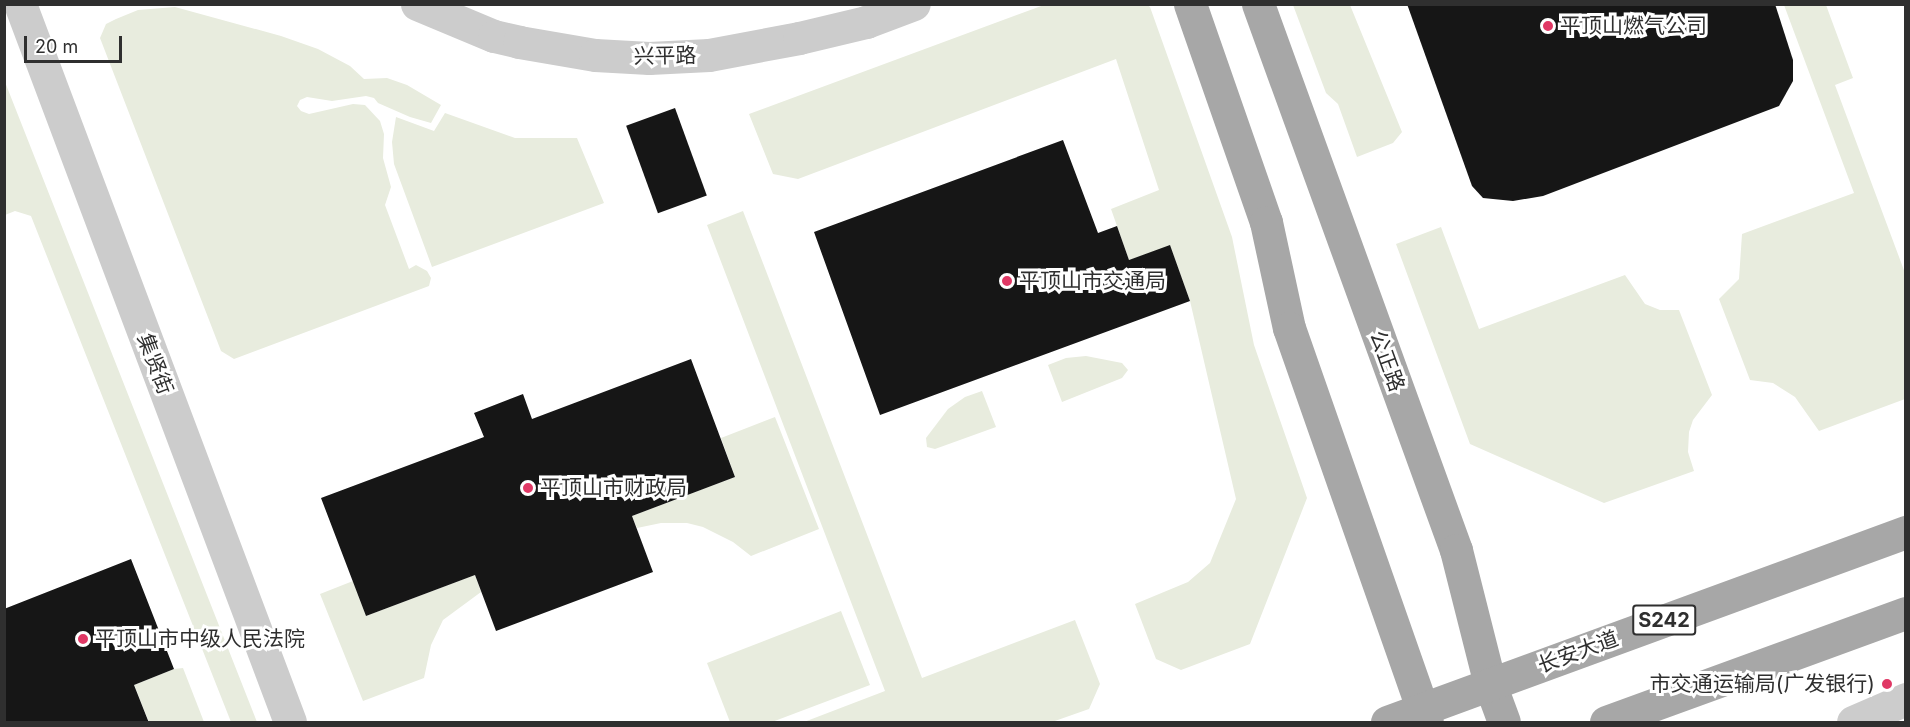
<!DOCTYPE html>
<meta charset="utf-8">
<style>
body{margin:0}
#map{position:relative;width:1910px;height:727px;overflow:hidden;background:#fff;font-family:Inter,"Noto Sans SC",sans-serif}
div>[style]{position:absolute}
.green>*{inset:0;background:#e8ecde}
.building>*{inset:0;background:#161616;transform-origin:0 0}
.minor>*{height:33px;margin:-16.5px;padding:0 16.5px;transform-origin:16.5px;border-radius:16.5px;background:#ccc}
.major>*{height:33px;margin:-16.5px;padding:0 16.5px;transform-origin:16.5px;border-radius:16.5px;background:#a7a7a7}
.dots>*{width:16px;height:16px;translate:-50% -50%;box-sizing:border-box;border:3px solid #fff;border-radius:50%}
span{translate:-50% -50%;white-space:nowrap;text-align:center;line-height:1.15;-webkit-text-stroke:6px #fff;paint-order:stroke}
.shield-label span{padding:2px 4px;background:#fff;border:2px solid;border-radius:4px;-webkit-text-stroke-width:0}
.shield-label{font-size:20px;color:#2f2f2f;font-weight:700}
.poi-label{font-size:21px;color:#2f2f2f}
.left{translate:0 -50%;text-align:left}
.right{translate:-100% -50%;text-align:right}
.street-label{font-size:21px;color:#2f2f2f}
.frame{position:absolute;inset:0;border:6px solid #2f2f2f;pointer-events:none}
.scale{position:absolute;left:24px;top:36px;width:98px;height:27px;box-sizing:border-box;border:3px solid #2f2f2f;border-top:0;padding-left:8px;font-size:18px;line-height:21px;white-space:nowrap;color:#2f2f2f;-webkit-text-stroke:4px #fff;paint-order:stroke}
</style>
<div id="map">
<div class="green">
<div style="clip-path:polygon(1146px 4px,1150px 7px,1232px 237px,1254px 345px,1307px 498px,1250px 644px,1181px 670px,1156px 659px,1135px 604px,1188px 582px,1210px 563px,1236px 499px,1190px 301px,1170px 246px,1129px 260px,1111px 209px,1159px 190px,1116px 59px,798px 179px,773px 174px,749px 114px,1044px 5px)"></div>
<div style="clip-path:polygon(1293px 5px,1350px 5px,1402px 132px,1393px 143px,1357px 157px,1338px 104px,1326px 93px)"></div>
<div style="clip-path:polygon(1784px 5px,1826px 5px,1853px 78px,1835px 85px,1905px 273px,1905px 399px,1819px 431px,1795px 397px,1773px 383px,1750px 380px,1719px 299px,1739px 279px,1742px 234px,1854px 193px)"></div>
<div style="clip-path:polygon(175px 7px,281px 36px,318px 49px,350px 66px,364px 79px,387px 78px,407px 85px,441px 105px,431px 123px,410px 117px,378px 103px,374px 98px,366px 96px,332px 101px,307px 97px,300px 100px,297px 106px,301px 111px,309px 114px,353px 104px,365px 105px,380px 121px,384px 134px,383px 158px,391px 187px,385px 205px,409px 269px,416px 265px,427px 271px,431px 278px,429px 286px,234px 359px,221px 351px,100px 38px,106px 24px,116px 19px,138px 10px)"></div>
<div style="clip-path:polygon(4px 82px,5px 82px,257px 722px,231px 722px,31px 216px,15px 211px,5px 215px)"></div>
<div style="clip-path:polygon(445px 113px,515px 138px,577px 138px,604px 203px,432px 267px,394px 164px,392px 142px,396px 117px,434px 131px)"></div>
<div style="clip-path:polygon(743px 211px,922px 678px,1075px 620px,1100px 684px,1089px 709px,1052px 722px,804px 722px,885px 691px,707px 225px)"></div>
<div style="clip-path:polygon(1441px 227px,1479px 329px,1625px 275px,1645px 304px,1660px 310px,1679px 310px,1712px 395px,1693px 420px,1689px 432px,1688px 452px,1694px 471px,1604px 503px,1470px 444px,1396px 244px)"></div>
<div style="clip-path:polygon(1086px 356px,1122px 363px,1128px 370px,1122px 378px,1062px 402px,1048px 365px,1066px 358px)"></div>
<div style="clip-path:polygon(982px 391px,996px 427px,935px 449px,927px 447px,926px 438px,948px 409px,965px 397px)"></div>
<div style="clip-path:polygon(775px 417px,819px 529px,751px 556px,733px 542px,703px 527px,687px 523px,661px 523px,637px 528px,632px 516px,735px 477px,721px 438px)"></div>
<div style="clip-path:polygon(475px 575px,481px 592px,443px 620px,431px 645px,424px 678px,363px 701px,320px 594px,353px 581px,366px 616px)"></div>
<div style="clip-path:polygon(841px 611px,870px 685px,772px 722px,730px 722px,707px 663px)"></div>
<div style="clip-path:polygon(183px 668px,204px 722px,149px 722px,134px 685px,174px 669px)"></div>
</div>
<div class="building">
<div style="clip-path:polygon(1407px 4px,1775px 4px,1793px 60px,1793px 81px,1779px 106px,1543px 196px,1513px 201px,1483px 198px,1472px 186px)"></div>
<div style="left:675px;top:108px;width:93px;height:52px;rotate:70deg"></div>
<div style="clip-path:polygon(1063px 140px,1098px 233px,1117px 226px,1129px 260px,1170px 245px,1190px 301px,880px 415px,814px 232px)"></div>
<div style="clip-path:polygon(691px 359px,735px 477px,632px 516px,653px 572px,496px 631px,475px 575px,366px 616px,321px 498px,484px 437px,474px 413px,523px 394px,532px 419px)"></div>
<div style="clip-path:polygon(131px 559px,174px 669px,134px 685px,149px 723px,4px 723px,4px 609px)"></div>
</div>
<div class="minor">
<div style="left:20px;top:4px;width:767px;rotate:69.39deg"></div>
<div style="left:417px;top:4px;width:83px;rotate:22.6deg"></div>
<div style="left:494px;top:36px;width:26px;rotate:13deg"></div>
<div style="left:519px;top:42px;width:77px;rotate:9.7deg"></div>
<div style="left:595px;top:55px;width:54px;rotate:3.2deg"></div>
<div style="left:649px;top:58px;width:60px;rotate:-2.9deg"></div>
<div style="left:709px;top:55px;width:92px;rotate:-10.7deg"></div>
<div style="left:799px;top:38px;width:69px;rotate:-13.4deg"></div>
<div style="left:866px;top:22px;width:51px;rotate:-20.6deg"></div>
<div style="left:1853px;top:722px;width:58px;rotate:-23.5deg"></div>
</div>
<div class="major">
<div style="left:1190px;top:4px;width:231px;rotate:70.8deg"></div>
<div style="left:1266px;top:222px;width:108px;rotate:77.8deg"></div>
<div style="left:1289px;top:328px;width:417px;rotate:70.7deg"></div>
<div style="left:1258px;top:4px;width:581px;rotate:70.07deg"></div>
<div style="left:1456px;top:550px;width:138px;rotate:75.8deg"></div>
<div style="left:1490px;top:684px;width:40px;rotate:69.8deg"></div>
<div style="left:1387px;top:722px;width:553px;rotate:-20.11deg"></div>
<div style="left:1606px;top:722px;width:319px;rotate:-20deg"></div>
</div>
<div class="dots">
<div style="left:1548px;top:26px;background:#e03865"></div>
<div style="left:1007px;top:281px;background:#e03865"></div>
<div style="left:528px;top:488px;background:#e03865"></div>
<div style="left:83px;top:639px;background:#e03865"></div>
<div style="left:1887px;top:684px;background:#e03865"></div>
</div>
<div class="shield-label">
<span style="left:1664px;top:620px">S242</span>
</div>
<div class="poi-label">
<span class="left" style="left:1560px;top:26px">平顶山燃气公司</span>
<span class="left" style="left:1019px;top:281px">平顶山市交通局</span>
<span class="left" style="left:540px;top:488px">平顶山市财政局</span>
<span class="left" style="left:95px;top:639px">平顶山市中级人民法院</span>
<span class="right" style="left:1875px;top:684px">市交通运输局(广发银行)</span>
</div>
<div class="street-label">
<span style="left:665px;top:56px;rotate:-1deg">兴平路</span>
<span style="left:1387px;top:361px;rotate:70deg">公正路</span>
<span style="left:155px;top:364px;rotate:69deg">集贤街</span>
<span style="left:1578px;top:652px;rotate:-20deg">长安大道</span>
</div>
<div class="frame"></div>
<div class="scale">20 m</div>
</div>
